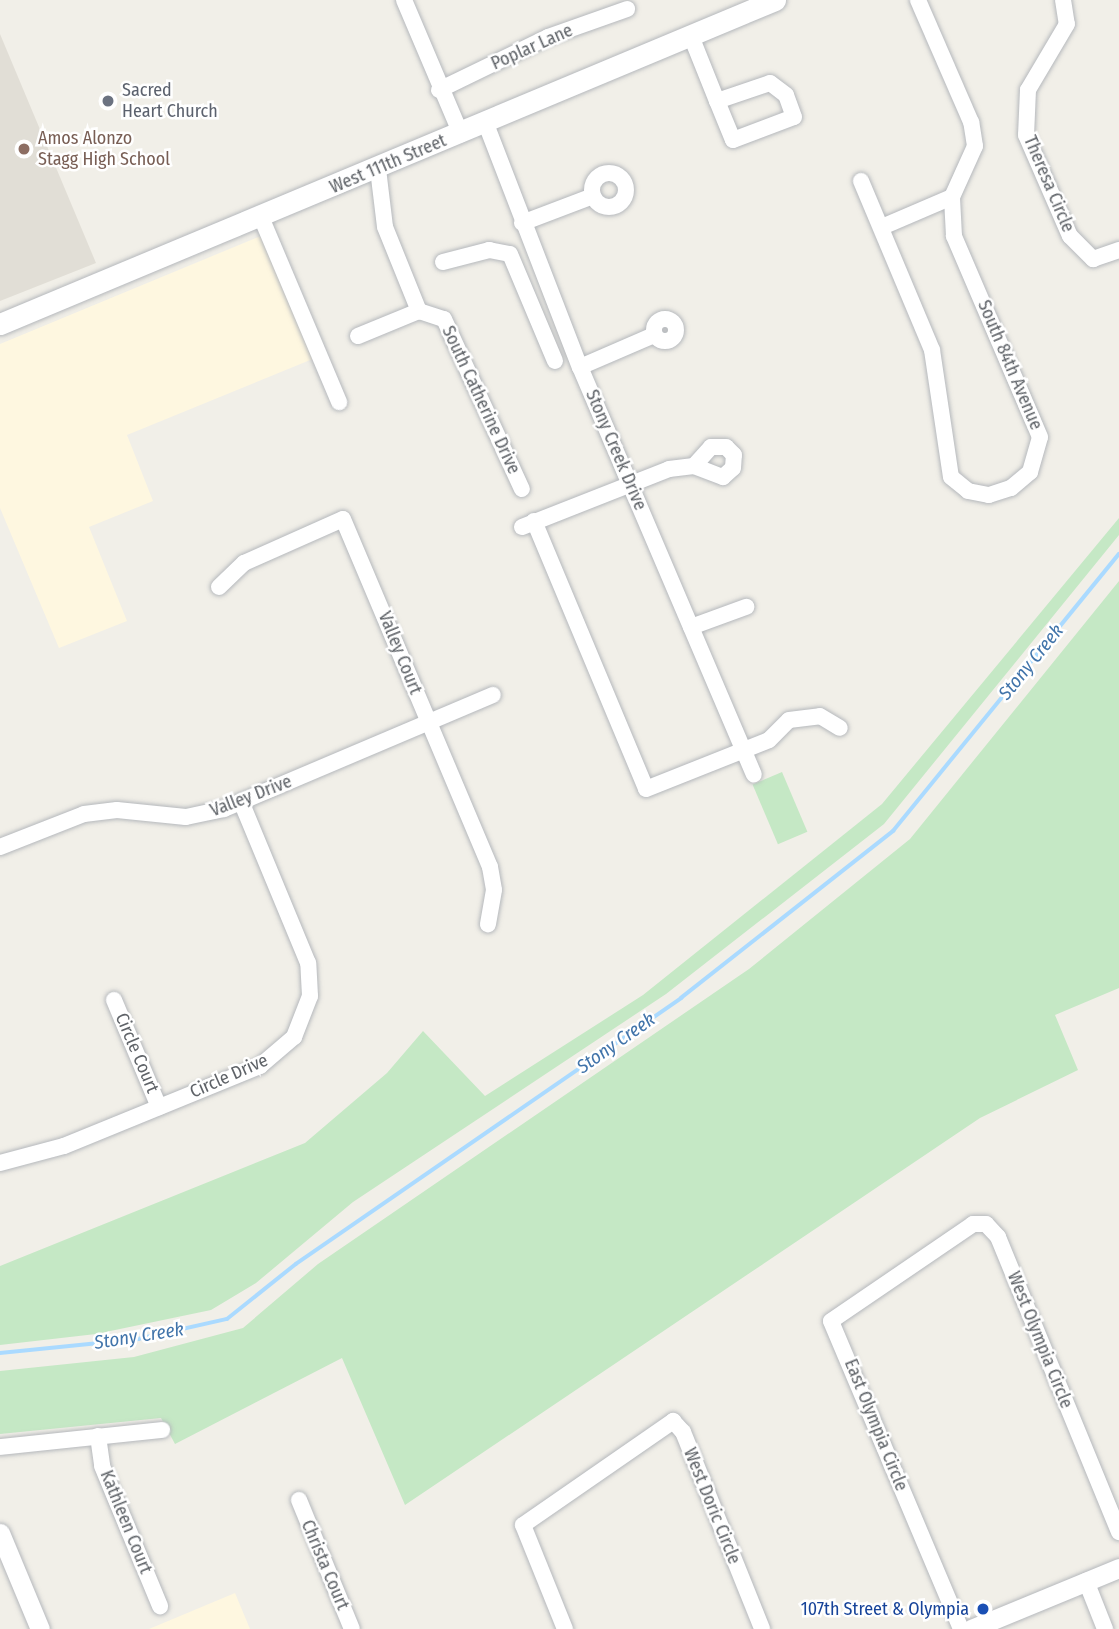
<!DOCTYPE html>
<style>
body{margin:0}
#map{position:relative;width:1119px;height:1629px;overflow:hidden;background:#f1efe8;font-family:"Fira Sans Condensed",sans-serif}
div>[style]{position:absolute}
.commercial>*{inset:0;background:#fef7e0}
.education>*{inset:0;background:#e1ded6}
.green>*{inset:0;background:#c5e8c5;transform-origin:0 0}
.stream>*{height:3.5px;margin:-1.75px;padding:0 1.75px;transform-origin:1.75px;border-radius:1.75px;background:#aadaff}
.roads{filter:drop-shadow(0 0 2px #b5b8bc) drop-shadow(0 0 2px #b5b8bc)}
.minor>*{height:16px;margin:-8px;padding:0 8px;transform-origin:8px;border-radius:8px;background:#fff}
.minor>.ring{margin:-8px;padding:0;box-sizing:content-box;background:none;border:16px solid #fff;border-radius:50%}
.tertiary>*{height:19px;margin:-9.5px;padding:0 9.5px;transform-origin:9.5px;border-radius:9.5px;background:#fff}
.secondary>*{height:21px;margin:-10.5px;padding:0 10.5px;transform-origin:10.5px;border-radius:10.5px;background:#fff}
.dots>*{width:19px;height:19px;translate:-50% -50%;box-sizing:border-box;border:4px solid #fff;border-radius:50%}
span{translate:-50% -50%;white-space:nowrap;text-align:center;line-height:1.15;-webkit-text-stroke:5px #fff;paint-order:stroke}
.street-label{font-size:18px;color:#5f6368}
.worship-label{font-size:18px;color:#5b616d}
.left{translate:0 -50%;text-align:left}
.education-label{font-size:18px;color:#785e54}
.transit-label{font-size:18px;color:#164399}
.right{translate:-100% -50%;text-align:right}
.water-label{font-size:19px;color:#4174aa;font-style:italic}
</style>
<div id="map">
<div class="commercial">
<div style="clip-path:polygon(268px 233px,320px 356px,127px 435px,153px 501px,89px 527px,127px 621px,59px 648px,0 508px,0 344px)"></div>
<div style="clip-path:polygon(235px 1593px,250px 1629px,149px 1629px)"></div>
</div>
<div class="education">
<div style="clip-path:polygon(0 34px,96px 263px,0 301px)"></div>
</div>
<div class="green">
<div style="clip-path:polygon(1119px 518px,1119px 535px,884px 824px,666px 994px,353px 1202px,256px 1283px,211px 1310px,96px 1334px,0 1345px,0 1266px,305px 1143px,387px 1073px,423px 1031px,485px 1096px,643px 995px,882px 804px)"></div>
<div style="clip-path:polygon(1119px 581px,1119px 988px,1055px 1015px,1078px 1070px,980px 1118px,405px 1505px,342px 1358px,175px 1444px,161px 1418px,0 1434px,0 1371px,134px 1357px,243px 1328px,318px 1264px,749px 969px,910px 839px)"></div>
<div style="left:782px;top:772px;width:65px;height:32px;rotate:67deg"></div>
</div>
<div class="stream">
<div style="left:0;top:1353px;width:139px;rotate:-5.8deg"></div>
<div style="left:138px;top:1339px;width:91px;rotate:-12.7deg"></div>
<div style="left:227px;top:1319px;width:88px;rotate:-38.6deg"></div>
<div style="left:296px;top:1264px;width:468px;rotate:-34.6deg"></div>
<div style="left:681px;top:998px;width:270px;rotate:-38.2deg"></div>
<div style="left:893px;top:831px;width:357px;rotate:-50.8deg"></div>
</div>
<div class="roads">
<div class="minor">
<div style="left:404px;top:0;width:146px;rotate:67deg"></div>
<div style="left:1063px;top:0;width:24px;rotate:81deg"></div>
<div style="left:1067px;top:24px;width:77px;rotate:120.6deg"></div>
<div style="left:1028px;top:90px;width:45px;rotate:92.5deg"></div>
<div style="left:1026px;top:135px;width:110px;rotate:66.5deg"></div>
<div style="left:1070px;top:236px;width:33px;rotate:45deg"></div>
<div style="left:1093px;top:259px;width:28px;rotate:-19deg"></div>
<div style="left:691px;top:36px;width:70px;rotate:68.2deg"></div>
<div style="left:717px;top:101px;width:42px;rotate:67.7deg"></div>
<div style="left:733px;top:140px;width:65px;rotate:-20.7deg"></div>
<div style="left:794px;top:117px;width:23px;rotate:-110deg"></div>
<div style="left:786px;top:95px;width:20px;rotate:-143deg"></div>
<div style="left:770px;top:83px;width:56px;rotate:161.2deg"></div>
<div style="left:439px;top:90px;width:121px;rotate:-25.9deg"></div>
<div style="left:548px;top:37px;width:84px;rotate:-19.5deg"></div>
<div style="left:486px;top:124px;width:261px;rotate:68.9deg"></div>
<div style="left:580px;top:367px;width:443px;rotate:66.9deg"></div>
<div style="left:378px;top:169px;width:58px;rotate:83.1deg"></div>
<div style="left:385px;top:227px;width:91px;rotate:68deg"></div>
<div style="left:419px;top:311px;width:26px;rotate:18deg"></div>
<div style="left:444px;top:319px;width:187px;rotate:65.4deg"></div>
<div class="ring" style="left:592px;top:173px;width:18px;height:18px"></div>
<div style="left:861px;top:181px;width:183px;rotate:67.2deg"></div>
<div style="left:932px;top:350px;width:128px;rotate:81.5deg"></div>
<div style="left:951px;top:477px;width:22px;rotate:39deg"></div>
<div style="left:968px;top:491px;width:21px;rotate:11deg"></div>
<div style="left:989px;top:495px;width:23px;rotate:-18deg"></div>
<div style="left:1011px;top:488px;width:25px;rotate:-40deg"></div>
<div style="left:1030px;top:472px;width:36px;rotate:-74deg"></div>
<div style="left:1040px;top:437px;width:219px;rotate:-113.2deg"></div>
<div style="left:954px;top:236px;width:39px;rotate:-93deg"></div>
<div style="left:952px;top:197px;width:56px;rotate:-65.7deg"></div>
<div style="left:975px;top:146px;width:24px;rotate:-99deg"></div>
<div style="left:971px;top:122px;width:133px;rotate:-113.5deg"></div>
<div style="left:261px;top:217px;width:201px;rotate:67.1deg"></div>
<div style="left:522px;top:223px;width:76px;rotate:-20.8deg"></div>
<div style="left:882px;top:227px;width:76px;rotate:-23.2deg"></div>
<div style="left:443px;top:262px;width:48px;rotate:-14.6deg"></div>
<div style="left:489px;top:250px;width:21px;rotate:11deg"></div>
<div style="left:510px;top:254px;width:116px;rotate:67.2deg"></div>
<div class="ring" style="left:654px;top:319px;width:6px;height:6px"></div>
<div style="left:358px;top:336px;width:66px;rotate:-22.3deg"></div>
<div style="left:580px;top:367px;width:81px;rotate:-23.4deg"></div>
<div style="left:534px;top:521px;width:290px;rotate:67.3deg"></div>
<div style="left:646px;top:789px;width:132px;rotate:-21.7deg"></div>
<div style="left:769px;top:740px;width:28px;rotate:-45deg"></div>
<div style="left:789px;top:720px;width:31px;rotate:-7deg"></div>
<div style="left:820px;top:716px;width:23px;rotate:31deg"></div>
<div style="left:522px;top:527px;width:158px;rotate:-21.5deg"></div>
<div style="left:669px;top:469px;width:25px;rotate:-7deg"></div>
<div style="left:694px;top:466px;width:31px;rotate:21deg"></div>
<div style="left:723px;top:477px;width:13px;rotate:-42deg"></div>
<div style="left:733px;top:468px;width:13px;rotate:-86deg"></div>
<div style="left:734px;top:455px;width:11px;rotate:-135deg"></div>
<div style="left:726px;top:447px;width:15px;rotate:180deg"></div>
<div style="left:711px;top:447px;width:25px;rotate:132deg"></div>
<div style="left:219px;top:587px;width:35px;rotate:-44deg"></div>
<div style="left:244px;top:563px;width:108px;rotate:-24deg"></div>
<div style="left:343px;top:519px;width:378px;rotate:67.1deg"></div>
<div style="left:490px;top:867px;width:23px;rotate:80deg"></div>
<div style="left:494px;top:890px;width:35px;rotate:100deg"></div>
<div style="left:691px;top:627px;width:59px;rotate:-20deg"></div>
<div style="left:0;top:847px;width:90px;rotate:-21.4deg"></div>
<div style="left:84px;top:814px;width:33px;rotate:-7deg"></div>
<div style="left:117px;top:810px;width:69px;rotate:5.8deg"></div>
<div style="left:186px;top:817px;width:39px;rotate:-12deg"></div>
<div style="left:224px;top:809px;width:292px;rotate:-23deg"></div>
<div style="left:114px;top:1000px;width:116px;rotate:67.2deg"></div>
<div style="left:0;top:1163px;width:66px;rotate:-14.9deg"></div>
<div style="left:64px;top:1146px;width:212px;rotate:-22.2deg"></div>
<div style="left:260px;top:1066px;width:45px;rotate:-40.5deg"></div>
<div style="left:294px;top:1037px;width:44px;rotate:-68.7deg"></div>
<div style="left:310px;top:996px;width:33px;rotate:-93deg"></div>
<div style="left:308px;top:963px;width:175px;rotate:-112.5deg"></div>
<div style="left:98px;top:1436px;width:30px;rotate:82deg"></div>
<div style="left:102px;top:1466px;width:152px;rotate:67.5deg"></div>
<div style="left:0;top:1447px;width:163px;rotate:-6deg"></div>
<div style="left:299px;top:1500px;width:139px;rotate:67.7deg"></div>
<div style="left:1086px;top:1581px;width:52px;rotate:68.4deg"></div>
<div style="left:565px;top:1629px;width:112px;rotate:-112deg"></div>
<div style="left:523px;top:1525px;width:183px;rotate:-34.7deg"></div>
<div style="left:673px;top:1421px;width:15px;rotate:48deg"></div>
<div style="left:683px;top:1432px;width:212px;rotate:68.1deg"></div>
<div style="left:961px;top:1629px;width:334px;rotate:-112.9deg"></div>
<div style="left:831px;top:1321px;width:172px;rotate:-34.3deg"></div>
<div style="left:973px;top:1224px;width:13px"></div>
<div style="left:986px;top:1224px;width:18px;rotate:47deg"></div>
<div style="left:998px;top:1237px;width:319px;rotate:67.7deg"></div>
</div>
<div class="tertiary">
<div style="left:0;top:1533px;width:104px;rotate:67.4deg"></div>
<div style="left:971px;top:1629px;width:160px;rotate:-22.4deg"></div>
</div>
<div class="secondary">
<div style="left:0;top:324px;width:840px;rotate:-22.69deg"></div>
</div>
</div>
<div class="dots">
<div style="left:108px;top:101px;background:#6b7280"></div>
<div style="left:24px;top:149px;background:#8d6e63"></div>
<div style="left:983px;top:1609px;background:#1a4fb4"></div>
</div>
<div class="street-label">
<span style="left:532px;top:47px;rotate:-24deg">Poplar Lane</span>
<span style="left:388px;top:164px;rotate:-23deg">West 111th Street</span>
<span style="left:1049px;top:184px;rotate:67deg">Theresa Circle</span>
<span style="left:1010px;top:365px;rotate:67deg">South 84th Avenue</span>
<span style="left:481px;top:400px;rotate:65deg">South Catherine Drive</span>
<span style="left:616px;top:450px;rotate:67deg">Stony Creek Drive</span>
<span style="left:400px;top:653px;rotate:68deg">Valley Court</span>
<span style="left:251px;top:796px;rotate:-21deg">Valley Drive</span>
<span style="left:137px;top:1053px;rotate:67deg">Circle Court</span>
<span style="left:229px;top:1076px;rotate:-24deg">Circle Drive</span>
<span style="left:1040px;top:1340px;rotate:68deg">West Olympia Circle</span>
<span style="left:876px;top:1425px;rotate:68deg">East Olympia Circle</span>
<span style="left:712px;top:1506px;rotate:68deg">West Doric Circle</span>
<span style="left:126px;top:1522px;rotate:68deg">Kathleen Court</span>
<span style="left:325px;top:1565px;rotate:67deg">Christa Court</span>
</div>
<div class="worship-label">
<span class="left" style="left:122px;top:101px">Sacred<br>Heart Church</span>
</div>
<div class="education-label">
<span class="left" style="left:38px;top:149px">Amos Alonzo<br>Stagg High School</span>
</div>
<div class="transit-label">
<span class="right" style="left:969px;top:1609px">107th Street &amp; Olympia</span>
</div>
<div class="water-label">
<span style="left:1031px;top:662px;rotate:-51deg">Stony Creek</span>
<span style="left:616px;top:1043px;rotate:-35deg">Stony Creek</span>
<span style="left:139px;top:1336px;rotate:-9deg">Stony Creek</span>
</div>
</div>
